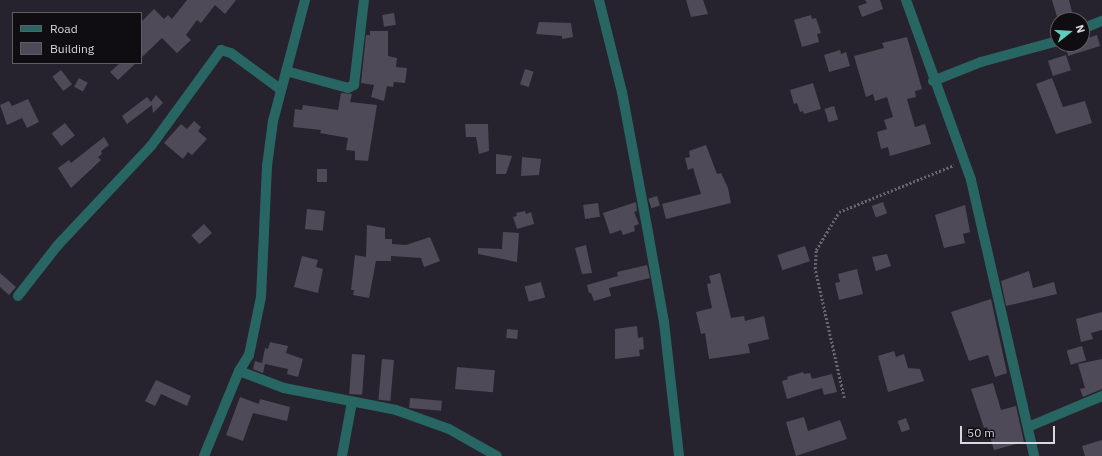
<!DOCTYPE html>
<style>
body{margin:0}
#map{position:relative;width:1102px;height:456px;overflow:hidden;background:#26232e;font-family:"IBM Plex Sans",sans-serif}
div>[style]{position:absolute}
.building>*{inset:0;background:#4e4a57;transform-origin:0 0}
.path>*{height:2.5px;margin-top:-1.25px;transform-origin:0;background:repeating-linear-gradient(90deg,#68656f 0 2px,transparent 0 4px)}
.minor>*{height:10px;margin:-5px;padding:0 5px;transform-origin:5px;border-radius:5px;background:#286663}
span{translate:-50% -50%;white-space:nowrap;text-align:center;line-height:1.15;-webkit-text-stroke:4px #0f0d12;paint-order:stroke}
.legend{position:absolute;left:12px;top:12px;width:130px;height:52px;box-sizing:border-box;background:#0f0d12;border:1px solid #605d64;margin:0;padding:5px 7px;list-style:none;font-size:12px;color:#d9d6de}
.legend li{display:flex;align-items:center;gap:8px;height:20px}
.legend b{width:20px;border:1px solid #605d64}
.north{position:absolute;left:1050px;top:12px;width:40px;height:40px;box-sizing:border-box;background:#0f0d12;border:1px solid #605d64;border-radius:50%;rotate:73deg;font-size:11px;font-weight:700;line-height:16px;text-align:center;color:#d9d6de}
.north::after{content:'';display:block;margin:auto;width:14px;height:18px;background:#5cceba;clip-path:polygon(50% 0,100% 100%,50% 72%,0 100%)}
.scale{position:absolute;left:960px;top:426px;width:95px;height:18px;box-sizing:border-box;border:2px solid #d9d6de;border-top:0;padding-left:5px;font-size:12px;line-height:14px;white-space:nowrap;color:#d9d6de;-webkit-text-stroke:3px #0f0d12;paint-order:stroke}
</style>
<div id="map">
<div class="building">
<div style="clip-path:polygon(187px 0,236px 0,225px 14px,215px 5px,201px 23px,197px 20px,186px 35px,191px 40px,177px 53px,162px 38px,141px 58px,141px 22px,154px 9px,164px 19px,168px 15px,172px 19px)"></div>
<div style="clip-path:polygon(686px 0,703px 0,708px 14px,691px 17px)"></div>
<div style="clip-path:polygon(865px 0,880px 0,883px 9px,862px 17px,858px 6px,867px 3px)"></div>
<div style="clip-path:polygon(1052px 0,1069px 0,1074px 20px,1058px 20px)"></div>
<div style="left:394px;top:13px;width:12px;height:12px;rotate:81deg"></div>
<div style="clip-path:polygon(811px 15px,812px 19px,816px 18px,821px 33px,817px 34px,819px 42px,802px 47px,794px 20px)"></div>
<div style="clip-path:polygon(539px 22px,571px 23px,573px 37px,562px 39px,562px 36px,536px 34px)"></div>
<div style="clip-path:polygon(370px 31px,388px 31px,388px 56px,397px 58px,396px 67px,407px 68px,405px 83px,394px 82px,393px 87px,387px 86px,384px 101px,371px 97px,374px 85px,361px 83px,366px 35px,370px 35px)"></div>
<div style="clip-path:polygon(1097px 35px,1100px 46px,1068px 56px,1065px 44px,1082px 44px,1082px 40px)"></div>
<div style="clip-path:polygon(907px 37px,922px 89px,915px 91px,916px 97px,907px 99px,915px 127px,925px 124px,931px 144px,890px 156px,888px 147px,881px 149px,877px 132px,887px 129px,884px 120px,893px 117px,887px 97px,875px 101px,873px 94px,866px 97px,854px 56px,884px 48px,882px 43px)"></div>
<div style="clip-path:polygon(840px 50px,841px 54px,846px 52px,850px 66px,829px 72px,824px 55px)"></div>
<div style="left:1066px;top:55px;width:16px;height:19px;rotate:72deg"></div>
<div style="clip-path:polygon(120px 63px,136px 63px,118px 80px,110px 72px)"></div>
<div style="left:525px;top:69px;width:9px;height:16px;rotate:18deg"></div>
<div style="left:61px;top:70px;width:18px;height:11px;rotate:52deg"></div>
<div style="left:79px;top:78px;width:10px;height:10px;rotate:29deg"></div>
<div style="clip-path:polygon(1052px 78px,1063px 107px,1085px 101px,1092px 123px,1056px 134px,1036px 84px)"></div>
<div style="clip-path:polygon(813px 83px,821px 109px,804px 114px,803px 111px,800px 112px,797px 103px,794px 104px,790px 90px)"></div>
<div style="clip-path:polygon(341px 93px,352px 94px,350px 102px,377px 105px,368px 161px,355px 160px,355px 151px,346px 150px,348px 138px,320px 133px,321px 130px,293px 127px,295px 109px,302px 110px,303px 105px,338px 110px)"></div>
<div style="clip-path:polygon(156px 95px,163px 103px,153px 113px,152px 105px,127px 124px,122px 116px,147px 97px,151px 102px)"></div>
<div style="clip-path:polygon(28px 99px,39px 122px,27px 128px,22px 118px,7px 125px,0 105px,9px 101px,12px 106px)"></div>
<div style="left:834px;top:106px;width:14px;height:10px;rotate:73deg"></div>
<div style="clip-path:polygon(194px 121px,201px 127px,198px 131px,207px 139px,192px 155px,188px 152px,183px 159px,164px 143px,181px 124px,187px 129px)"></div>
<div style="left:65px;top:123px;width:16px;height:17px;rotate:52deg"></div>
<div style="clip-path:polygon(465px 124px,488px 124px,489px 151px,479px 154px,476px 137px,466px 137px)"></div>
<div style="clip-path:polygon(104px 137px,109px 145px,101px 151px,102px 154px,98px 157px,101px 160px,71px 188px,58px 168px,69px 160px,71px 163px)"></div>
<div style="clip-path:polygon(706px 145px,717px 174px,721px 173px,728px 188px,731px 203px,666px 219px,662px 204px,701px 194px,693px 168px,688px 170px,685px 158px,690px 157px,689px 151px)"></div>
<div style="clip-path:polygon(496px 154px,512px 156px,506px 174px,496px 174px)"></div>
<div style="clip-path:polygon(522px 157px,541px 159px,539px 175px,521px 176px)"></div>
<div style="left:317px;top:169px;width:10px;height:13px"></div>
<div style="left:657px;top:196px;width:10px;height:9px;rotate:73deg"></div>
<div style="clip-path:polygon(636px 202px,637px 211px,634px 212px,639px 224px,634px 226px,635px 231px,623px 235px,621px 230px,610px 234px,603px 213px)"></div>
<div style="left:883px;top:202px;width:12px;height:12px;rotate:70deg"></div>
<div style="left:598px;top:203px;width:14px;height:15px;rotate:82deg"></div>
<div style="clip-path:polygon(965px 205px,970px 232px,963px 234px,965px 243px,944px 248px,935px 215px)"></div>
<div style="left:307px;top:209px;width:18px;height:20px;rotate:6deg"></div>
<div style="clip-path:polygon(525px 211px,526px 214px,531px 212px,534px 224px,517px 229px,513px 217px,517px 216px,516px 213px)"></div>
<div style="left:204px;top:224px;width:12px;height:17px;rotate:48deg"></div>
<div style="clip-path:polygon(367px 225px,385px 228px,385px 239px,392px 239px,392px 244px,406px 245px,430px 237px,440px 261px,424px 267px,421px 258px,391px 256px,391px 261px,376px 261px,369px 298px,353px 295px,354px 290px,351px 290px,355px 255px,366px 257px)"></div>
<div style="clip-path:polygon(503px 232px,519px 233px,517px 262px,478px 254px,478px 248px,502px 249px)"></div>
<div style="clip-path:polygon(586px 245px,592px 273px,582px 274px,575px 248px)"></div>
<div style="left:805px;top:246px;width:16px;height:29px;rotate:72deg"></div>
<div style="clip-path:polygon(887px 254px,891px 266px,876px 271px,872px 257px)"></div>
<div style="clip-path:polygon(302px 256px,318px 260px,316px 267px,323px 269px,318px 293px,294px 287px)"></div>
<div style="clip-path:polygon(647px 265px,650px 278px,609px 288px,611px 296px,594px 301px,591px 293px,589px 293px,587px 285px,618px 276px,617px 272px)"></div>
<div style="clip-path:polygon(857px 269px,863px 294px,839px 300px,835px 283px,840px 282px,838px 274px)"></div>
<div style="clip-path:polygon(1029px 271px,1033px 288px,1054px 282px,1057px 294px,1006px 306px,1001px 281px)"></div>
<div style="clip-path:polygon(0 273px,16px 287px,9px 295px,0 287px)"></div>
<div style="clip-path:polygon(720px 273px,731px 318px,744px 316px,745px 321px,764px 316px,769px 339px,748px 344px,750px 353px,709px 359px,705px 333px,701px 334px,696px 312px,712px 308px,707px 284px,711px 283px,709px 276px)"></div>
<div style="left:541px;top:282px;width:16px;height:17px;rotate:75deg"></div>
<div style="clip-path:polygon(991px 299px,1007px 373px,995px 377px,988px 355px,969px 361px,951px 312px)"></div>
<div style="clip-path:polygon(1102px 312px,1102px 330px,1091px 333px,1093px 339px,1081px 342px,1076px 319px)"></div>
<div style="clip-path:polygon(637px 326px,638px 338px,643px 337px,644px 349px,639px 350px,640px 356px,615px 359px,615px 329px)"></div>
<div style="left:507px;top:329px;width:11px;height:9px;rotate:5deg"></div>
<div style="clip-path:polygon(270px 342px,288px 346px,286px 353px,303px 359px,298px 377px,287px 374px,288px 369px,265px 364px,263px 373px,253px 369px,255px 361px,262px 363px,265px 348px,268px 349px)"></div>
<div style="left:1082px;top:346px;width:15px;height:16px;rotate:74deg"></div>
<div style="clip-path:polygon(894px 351px,896px 357px,904px 354px,908px 368px,920px 369px,924px 381px,888px 392px,878px 356px)"></div>
<div style="left:352px;top:354px;width:13px;height:40px;rotate:4deg"></div>
<div style="left:382px;top:359px;width:12px;height:41px;rotate:5deg"></div>
<div style="clip-path:polygon(1102px 359px,1102px 389px,1083px 397px,1080px 389px,1085px 388px,1078px 364px)"></div>
<div style="left:457px;top:367px;width:38px;height:22px;rotate:5deg"></div>
<div style="clip-path:polygon(803px 372px,804px 374px,810px 373px,812px 379px,832px 374px,837px 392px,824px 395px,822px 388px,787px 399px,782px 381px,788px 379px,787px 377px)"></div>
<div style="clip-path:polygon(156px 380px,191px 396px,187px 406px,161px 394px,155px 406px,145px 401px)"></div>
<div style="clip-path:polygon(993px 383px,1001px 410px,1016px 406px,1024px 442px,994px 450px,987px 427px,984px 428px,971px 389px)"></div>
<div style="clip-path:polygon(240px 397px,259px 404px,260px 399px,290px 407px,287px 421px,253px 413px,243px 441px,226px 435px)"></div>
<div style="left:410px;top:398px;width:32px;height:10px;rotate:5deg"></div>
<div style="clip-path:polygon(804px 417px,808px 431px,840px 420px,847px 439px,796px 456px,786px 422px)"></div>
<div style="left:906px;top:418px;width:12px;height:9px;rotate:70deg"></div>
<div style="clip-path:polygon(1102px 440px,1102px 456px,1085px 456px,1082px 446px)"></div>
</div>
<div class="path">
<div style="left:844px;top:398px;width:132px;rotate:-102.7deg"></div>
<div style="left:815px;top:269px;width:19px;rotate:-87deg"></div>
<div style="left:816px;top:250px;width:44px;rotate:-58.8deg"></div>
<div style="left:839px;top:212px;width:124px;rotate:-22.2deg"></div>
</div>
<div class="minor">
<div style="left:305px;top:0;width:125px;rotate:104.8deg"></div>
<div style="left:273px;top:121px;width:45px;rotate:97.6deg"></div>
<div style="left:267px;top:166px;width:131px;rotate:92.6deg"></div>
<div style="left:261px;top:297px;width:59px;rotate:101.7deg"></div>
<div style="left:249px;top:355px;width:19px;rotate:122deg"></div>
<div style="left:239px;top:371px;width:48px;rotate:20.7deg"></div>
<div style="left:284px;top:388px;width:114px;rotate:11.1deg"></div>
<div style="left:396px;top:410px;width:56px;rotate:19.7deg"></div>
<div style="left:449px;top:429px;width:55px;rotate:29.4deg"></div>
<div style="left:599px;top:0;width:95px;rotate:76deg"></div>
<div style="left:622px;top:92px;width:148px;rotate:79.5deg"></div>
<div style="left:649px;top:238px;width:85px;rotate:79.9deg"></div>
<div style="left:664px;top:322px;width:135px;rotate:83.6deg"></div>
<div style="left:906px;top:0;width:191px;rotate:70.1deg"></div>
<div style="left:971px;top:180px;width:283px;rotate:77.1deg"></div>
<div style="left:1082px;top:29px;width:22px;rotate:-22deg"></div>
<div style="left:286px;top:71px;width:64px;rotate:15.3deg"></div>
<div style="left:348px;top:88px;width:7px;rotate:-27deg"></div>
<div style="left:354px;top:85px;width:86px;rotate:-83.3deg"></div>
<div style="left:933px;top:81px;width:52px;rotate:-21.6deg"></div>
<div style="left:981px;top:62px;width:80px;rotate:-15.3deg"></div>
<div style="left:18px;top:296px;width:63px;rotate:-52deg"></div>
<div style="left:57px;top:246px;width:137px;rotate:-46.8deg"></div>
<div style="left:151px;top:146px;width:119px;rotate:-53.9deg"></div>
<div style="left:221px;top:50px;width:10px;rotate:17deg"></div>
<div style="left:231px;top:53px;width:61px;rotate:36.3deg"></div>
<div style="left:1028px;top:427px;width:80px;rotate:-22.7deg"></div>
<div style="left:204px;top:456px;width:92px;rotate:-67.6deg"></div>
<div style="left:342px;top:456px;width:55px;rotate:-79.5deg"></div>
</div>
<ul class="legend">
<li><b style="height:5px;background:#286663"></b>Road</li>
<li><b style="height:11px;background:#4e4a57"></b>Building</li>
</ul>
<div class="north">N</div>
<div class="scale">50 m</div>
</div>
